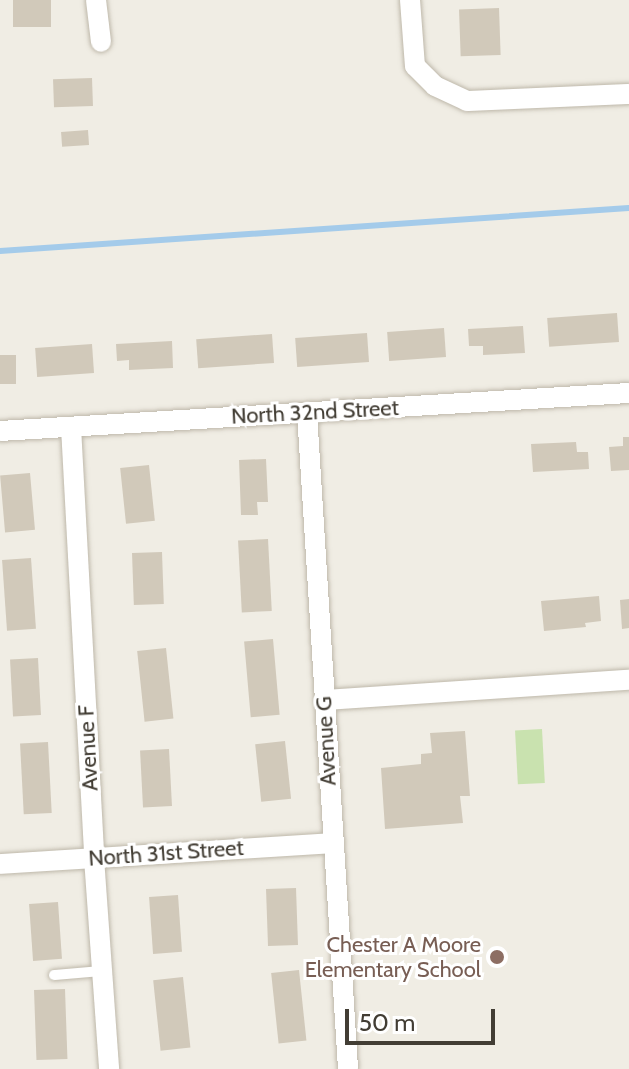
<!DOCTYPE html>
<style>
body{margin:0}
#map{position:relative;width:629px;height:1069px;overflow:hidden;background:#f0ede4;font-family:Cabin,sans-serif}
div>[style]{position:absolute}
.green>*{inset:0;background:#c9e2af;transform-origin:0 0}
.stream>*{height:6px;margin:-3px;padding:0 3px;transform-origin:3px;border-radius:3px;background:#a4cbea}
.building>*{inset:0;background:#d1c9ba;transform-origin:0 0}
.roads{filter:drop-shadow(0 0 2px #beb8aa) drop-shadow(0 0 2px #beb8aa)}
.service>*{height:10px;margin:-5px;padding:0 5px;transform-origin:5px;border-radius:5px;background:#fff}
.minor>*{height:20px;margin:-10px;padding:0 10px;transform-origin:10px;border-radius:10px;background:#fff}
.dots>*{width:22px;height:22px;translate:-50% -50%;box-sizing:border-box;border:4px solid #fff;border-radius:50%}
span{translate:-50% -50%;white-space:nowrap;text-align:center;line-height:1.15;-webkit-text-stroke:6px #fff;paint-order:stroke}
.street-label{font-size:22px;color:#423d34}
.education-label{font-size:22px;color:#785e54}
.right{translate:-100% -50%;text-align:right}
.scale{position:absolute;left:345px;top:1009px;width:150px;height:36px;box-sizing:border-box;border:4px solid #423d34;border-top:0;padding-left:10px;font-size:24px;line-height:28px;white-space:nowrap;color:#423d34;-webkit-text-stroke:6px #fff;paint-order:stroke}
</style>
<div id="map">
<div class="green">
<div style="left:542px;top:729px;width:54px;height:27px;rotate:87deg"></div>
</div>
<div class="stream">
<div style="left:0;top:251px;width:630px;rotate:-3.91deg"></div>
</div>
<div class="building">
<div style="left:13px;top:0;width:38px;height:27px"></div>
<div style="left:499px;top:8px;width:47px;height:40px;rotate:88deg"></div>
<div style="left:92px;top:78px;width:28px;height:39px;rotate:88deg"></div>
<div style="left:88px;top:130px;width:15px;height:27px;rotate:86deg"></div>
<div style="left:617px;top:313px;width:29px;height:70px;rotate:86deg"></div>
<div style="clip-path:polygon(523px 326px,525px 353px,483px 355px,483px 346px,469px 346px,468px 329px)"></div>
<div style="left:444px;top:328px;width:29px;height:57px;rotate:86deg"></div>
<div style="left:367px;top:333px;width:29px;height:72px;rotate:86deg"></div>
<div style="left:272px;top:334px;width:29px;height:76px;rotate:86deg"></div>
<div style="clip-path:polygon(172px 341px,173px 368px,129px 370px,129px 360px,117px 361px,116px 344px)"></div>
<div style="left:92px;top:344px;width:29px;height:57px;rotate:86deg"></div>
<div style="left:0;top:355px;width:16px;height:29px"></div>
<div style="clip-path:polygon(623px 437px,629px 437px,629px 470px,611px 471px,609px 447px,623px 446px)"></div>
<div style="clip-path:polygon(576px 442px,577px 452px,588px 452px,589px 469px,533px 472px,531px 444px)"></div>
<div style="clip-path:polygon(266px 459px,268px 502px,257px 502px,258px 515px,241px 515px,239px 460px)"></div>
<div style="left:149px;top:465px;width:56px;height:29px;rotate:84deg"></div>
<div style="left:30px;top:473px;width:57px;height:30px;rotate:85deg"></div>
<div style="left:268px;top:539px;width:72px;height:30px;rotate:87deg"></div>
<div style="left:162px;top:552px;width:52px;height:30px;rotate:88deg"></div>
<div style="left:31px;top:558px;width:71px;height:29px;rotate:86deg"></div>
<div style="clip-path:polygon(599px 596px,601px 621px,585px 623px,586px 627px,544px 631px,541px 601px)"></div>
<div style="clip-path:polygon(629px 599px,629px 628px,622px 629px,620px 600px)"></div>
<div style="left:273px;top:639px;width:76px;height:29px;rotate:85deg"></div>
<div style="left:166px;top:648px;width:71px;height:29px;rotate:84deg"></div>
<div style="left:38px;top:658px;width:57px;height:28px;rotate:87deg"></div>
<div style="clip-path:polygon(465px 731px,470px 796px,460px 796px,463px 823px,385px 829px,381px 768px,421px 764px,421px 754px,432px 753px,430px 733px)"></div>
<div style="left:285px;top:741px;width:58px;height:30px;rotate:84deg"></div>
<div style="left:48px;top:742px;width:71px;height:28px;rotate:87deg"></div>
<div style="left:169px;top:749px;width:57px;height:29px;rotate:87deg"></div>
<div style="left:296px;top:888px;width:57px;height:30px;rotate:88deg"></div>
<div style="left:178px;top:895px;width:57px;height:29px;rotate:86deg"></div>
<div style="left:58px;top:902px;width:57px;height:29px;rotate:86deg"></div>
<div style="left:299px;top:970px;width:71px;height:28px;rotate:84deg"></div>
<div style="left:183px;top:977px;width:71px;height:30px;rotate:84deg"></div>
<div style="left:65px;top:989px;width:70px;height:31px;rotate:88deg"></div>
</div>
<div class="roads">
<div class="service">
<div style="left:54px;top:975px;width:48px;rotate:-4.8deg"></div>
</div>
<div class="minor">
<div style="left:96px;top:0;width:42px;rotate:83.2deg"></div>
<div style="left:410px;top:0;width:66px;rotate:85.7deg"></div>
<div style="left:415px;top:66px;width:28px;rotate:45deg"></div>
<div style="left:435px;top:86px;width:35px;rotate:25deg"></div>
<div style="left:467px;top:101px;width:162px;rotate:-2.5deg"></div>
<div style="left:307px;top:413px;width:657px;rotate:86.42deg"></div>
<div style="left:71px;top:427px;width:432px;rotate:86.9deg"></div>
<div style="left:94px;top:858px;width:212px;rotate:85.9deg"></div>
<div style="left:0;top:431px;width:630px;rotate:-3.46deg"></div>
<div style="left:324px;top:700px;width:306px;rotate:-3.8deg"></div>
<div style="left:0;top:864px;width:333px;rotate:-3.6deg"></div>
</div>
</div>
<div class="dots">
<div style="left:497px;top:957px;background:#8d6e63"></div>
</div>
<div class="street-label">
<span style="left:315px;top:412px;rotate:-3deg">North 32nd Street</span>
<span style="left:326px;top:741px;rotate:-93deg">Avenue G</span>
<span style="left:88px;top:748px;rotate:-93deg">Avenue F</span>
<span style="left:166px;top:853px;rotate:-4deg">North 31st Street</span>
</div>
<div class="education-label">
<span class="right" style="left:481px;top:957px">Chester A Moore<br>Elementary School</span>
</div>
<div class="scale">50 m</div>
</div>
